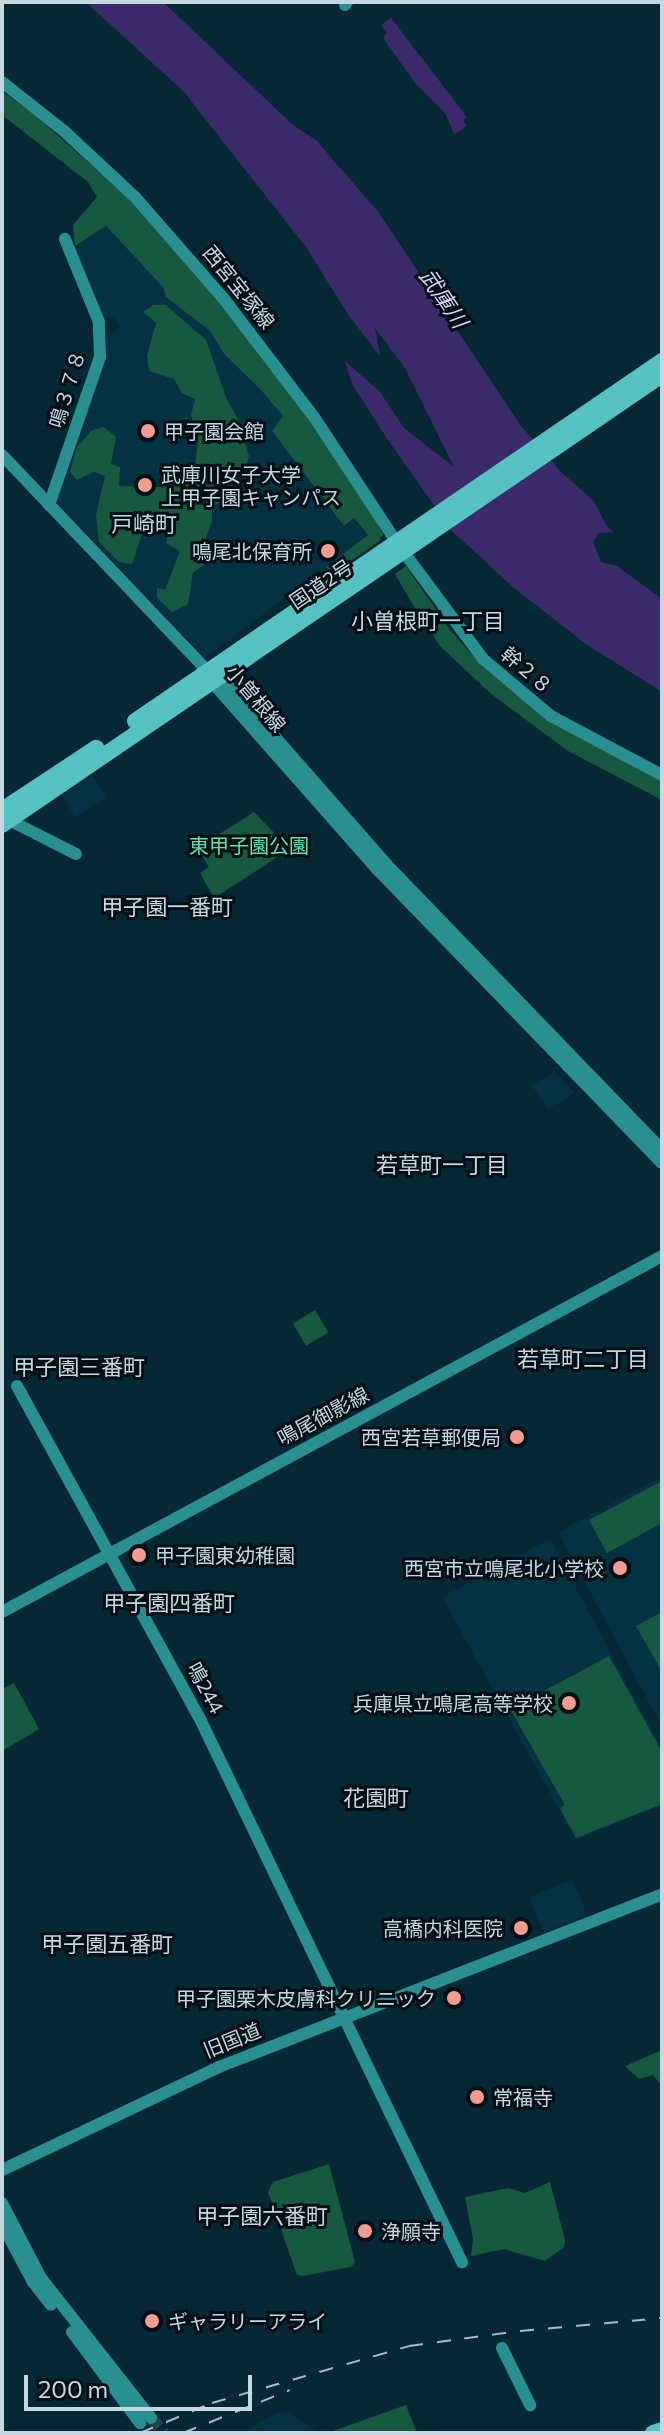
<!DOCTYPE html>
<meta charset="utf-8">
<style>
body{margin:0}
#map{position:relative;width:664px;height:2435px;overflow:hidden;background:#062835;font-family:Commissioner,"Noto Sans JP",sans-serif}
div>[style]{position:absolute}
.built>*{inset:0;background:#043243;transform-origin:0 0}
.green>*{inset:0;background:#175840;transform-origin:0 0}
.water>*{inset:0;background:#3b2b6a}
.secondary-tunnel>*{height:12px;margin-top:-6px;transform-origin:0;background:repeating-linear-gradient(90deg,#23424e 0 12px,transparent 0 18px)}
.secondary>*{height:12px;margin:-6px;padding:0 6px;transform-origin:6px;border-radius:6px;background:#2a8f90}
.highway>*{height:16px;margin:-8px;padding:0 8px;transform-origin:8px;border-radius:8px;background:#56c2c3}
.rail>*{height:2px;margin-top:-1px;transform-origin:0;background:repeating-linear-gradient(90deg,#a7bbc4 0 14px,transparent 0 28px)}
.dots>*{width:22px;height:22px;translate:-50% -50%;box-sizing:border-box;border:4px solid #040f15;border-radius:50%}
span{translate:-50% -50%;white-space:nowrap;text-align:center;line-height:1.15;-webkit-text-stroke:6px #040f15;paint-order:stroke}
.street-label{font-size:20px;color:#c5d7df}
.poi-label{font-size:20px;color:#c5d7df}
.left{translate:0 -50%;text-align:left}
.right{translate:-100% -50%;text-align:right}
.park-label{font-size:20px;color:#60dfad}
.water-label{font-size:22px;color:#d6d1f8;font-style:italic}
.neighbourhood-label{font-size:22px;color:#c5d7df}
.frame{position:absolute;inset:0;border:4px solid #c5d7df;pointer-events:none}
.scale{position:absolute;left:24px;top:2375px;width:228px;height:36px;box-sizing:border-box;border:4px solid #c5d7df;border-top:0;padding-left:10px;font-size:24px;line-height:28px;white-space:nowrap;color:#c5d7df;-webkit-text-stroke:6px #040f15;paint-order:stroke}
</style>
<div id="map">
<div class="built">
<div style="clip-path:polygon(106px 226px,163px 287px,166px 297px,210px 331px,224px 354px,260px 389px,284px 417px,297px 464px,343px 525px,354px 518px,368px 536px,326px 567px,331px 575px,295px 599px,291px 593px,205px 658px,55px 499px,105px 357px,106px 336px,120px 327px,114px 318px,103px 319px,74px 247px)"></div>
<div style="left:93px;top:776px;width:26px;height:37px;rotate:58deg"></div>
<div style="clip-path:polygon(554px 1071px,575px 1093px,548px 1109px,532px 1086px)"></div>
<div style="clip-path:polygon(662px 1477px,662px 1727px,558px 1532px)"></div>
<div style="clip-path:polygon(550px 1539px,662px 1749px,662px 1805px,576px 1840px,442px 1597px)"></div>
<div style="left:572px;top:1879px;width:38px;height:47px;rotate:67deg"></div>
<div style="clip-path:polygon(286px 2411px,320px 2433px,242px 2433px,278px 2412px)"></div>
</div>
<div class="green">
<div style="clip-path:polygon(2px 91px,37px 117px,127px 197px,218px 298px,298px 404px,375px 519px,383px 534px,379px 541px,331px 575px,326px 567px,368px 535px,354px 518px,344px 526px,272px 431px,283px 416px,260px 389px,224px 354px,210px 331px,166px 297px,163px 287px,106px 226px,75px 246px,73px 225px,97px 197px,88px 182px,2px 115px)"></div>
<div style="clip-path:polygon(153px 305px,166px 305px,206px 340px,227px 400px,237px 417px,249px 456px,245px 470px,226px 488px,230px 495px,212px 508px,212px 521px,198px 560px,206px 563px,193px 573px,188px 604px,172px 612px,157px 598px,157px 588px,165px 590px,180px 551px,166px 543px,171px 526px,148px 516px,132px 564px,119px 562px,99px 542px,96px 515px,105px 476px,94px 472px,77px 480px,70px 472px,77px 447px,92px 430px,104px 427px,116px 437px,111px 464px,120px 467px,119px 486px,160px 487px,194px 474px,198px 440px,191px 415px,195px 399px,182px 393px,174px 379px,149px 371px,147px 356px,156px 323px,143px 312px)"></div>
<div style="clip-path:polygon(406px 566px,450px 630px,483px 667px,507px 687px,662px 780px,662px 800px,568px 751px,490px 693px,440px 646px,411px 602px,395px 574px)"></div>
<div style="clip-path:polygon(254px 812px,288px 847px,287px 851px,214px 898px,200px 873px,209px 867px,197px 848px)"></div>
<div style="left:315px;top:1310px;width:26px;height:26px;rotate:59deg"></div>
<div style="clip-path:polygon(662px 1481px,662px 1523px,607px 1553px,589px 1520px)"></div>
<div style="clip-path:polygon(662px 1612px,662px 1672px,636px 1626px)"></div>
<div style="clip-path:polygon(609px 1656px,662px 1752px,662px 1804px,576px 1838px,560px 1808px,565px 1805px,510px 1709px)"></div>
<div style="clip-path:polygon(14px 1683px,39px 1729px,2px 1751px,2px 1689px)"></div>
<div style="clip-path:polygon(662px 2050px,662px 2086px,653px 2075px,639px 2079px,625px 2066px)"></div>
<div style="clip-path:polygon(329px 2164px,355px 2262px,351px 2267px,302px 2276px,297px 2275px,268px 2192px,273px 2182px)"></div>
<div style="clip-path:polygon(550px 2182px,565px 2240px,564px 2247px,545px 2261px,504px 2249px,471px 2256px,473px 2239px,465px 2197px,508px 2188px,525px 2193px)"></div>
<div style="clip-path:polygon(406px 2405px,417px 2433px,333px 2431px)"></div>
</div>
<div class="water">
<div style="clip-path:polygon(86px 2px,163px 2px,293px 125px,316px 140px,379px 213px,521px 426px,563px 474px,594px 501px,606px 525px,614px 532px,599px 533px,593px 542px,601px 562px,617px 566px,662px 599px,662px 692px,586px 644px,514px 588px,452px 531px,386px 437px,352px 384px,345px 361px,380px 392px,404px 428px,454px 467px,405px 368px,375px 328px,380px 356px,349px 316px,306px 247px,184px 92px)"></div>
<div style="clip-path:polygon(391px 18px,467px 117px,463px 120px,467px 126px,454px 134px,445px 113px,416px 84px,383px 38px,387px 33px,381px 25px)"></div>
</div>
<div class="secondary-tunnel">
<div style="left:151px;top:2418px;width:20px;rotate:49deg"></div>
</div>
<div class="secondary">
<div style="left:345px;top:5px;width:4px;rotate:-56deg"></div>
<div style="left:2px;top:82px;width:79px;rotate:38.3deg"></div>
<div style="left:64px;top:131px;width:97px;rotate:42.9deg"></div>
<div style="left:135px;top:197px;width:135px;rotate:48.9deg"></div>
<div style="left:224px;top:299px;width:148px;rotate:52.7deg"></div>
<div style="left:314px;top:417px;width:151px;rotate:56.6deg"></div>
<div style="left:397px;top:543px;width:144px;rotate:53.4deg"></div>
<div style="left:483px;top:659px;width:89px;rotate:40deg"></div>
<div style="left:551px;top:716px;width:126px;rotate:28deg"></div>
<div style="left:2px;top:455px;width:298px;rotate:46.4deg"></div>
<div style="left:208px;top:671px;width:12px;rotate:70deg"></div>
<div style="left:212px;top:682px;width:249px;rotate:48.6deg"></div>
<div style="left:377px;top:869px;width:409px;rotate:45.9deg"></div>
<div style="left:49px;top:505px;width:157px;rotate:-71deg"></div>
<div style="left:100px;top:357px;width:35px;rotate:-92deg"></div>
<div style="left:99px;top:322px;width:90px;rotate:-112.3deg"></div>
<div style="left:215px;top:673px;width:35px;rotate:44deg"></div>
<div style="left:240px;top:697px;width:222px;rotate:48.8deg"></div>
<div style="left:386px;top:864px;width:397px;rotate:46deg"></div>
<div style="left:13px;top:818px;width:7px;rotate:56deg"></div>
<div style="left:17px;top:824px;width:66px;rotate:27deg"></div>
<div style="left:17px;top:1386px;width:382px;rotate:61.2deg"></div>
<div style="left:201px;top:1721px;width:601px;rotate:64.25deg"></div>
<div style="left:2px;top:1612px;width:750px;rotate:-28.34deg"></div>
<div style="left:2px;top:2170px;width:240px;rotate:-25.4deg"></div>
<div style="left:219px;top:2067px;width:476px;rotate:-21.3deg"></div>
<div style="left:2px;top:2203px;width:85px;rotate:62.5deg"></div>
<div style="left:41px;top:2278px;width:178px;rotate:51.8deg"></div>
<div style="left:2px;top:2224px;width:66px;rotate:61.9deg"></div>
<div style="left:33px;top:2282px;width:29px;rotate:52deg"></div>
<div style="left:72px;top:2332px;width:114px;rotate:53.2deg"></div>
<div style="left:502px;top:2348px;width:64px;rotate:63.8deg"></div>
</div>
<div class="highway">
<div style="left:135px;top:721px;width:638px;rotate:-34.34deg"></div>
<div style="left:2px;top:810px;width:113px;rotate:-33.4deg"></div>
<div style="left:2px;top:825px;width:799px;rotate:-34.29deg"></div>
<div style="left:653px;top:2433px;width:9px;rotate:-18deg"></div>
</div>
<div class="rail">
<div style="left:140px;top:2433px;width:78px;rotate:-22.6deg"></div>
<div style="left:212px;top:2403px;width:205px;rotate:-16.1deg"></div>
<div style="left:409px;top:2346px;width:112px;rotate:-7.7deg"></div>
<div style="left:520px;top:2331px;width:143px;rotate:-5.2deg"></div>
<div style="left:183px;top:2433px;width:115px;rotate:-21.9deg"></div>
</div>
<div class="dots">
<div style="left:148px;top:431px;background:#f59c92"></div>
<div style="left:145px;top:485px;background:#f59c92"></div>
<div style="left:328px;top:551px;background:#f59c92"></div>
<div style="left:517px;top:1437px;background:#f59c92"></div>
<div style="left:139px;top:1555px;background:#f59c92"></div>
<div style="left:620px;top:1568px;background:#f59c92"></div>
<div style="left:569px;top:1703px;background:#f59c92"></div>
<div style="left:521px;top:1928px;background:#f59c92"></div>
<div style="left:454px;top:1998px;background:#f59c92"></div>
<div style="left:477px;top:2097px;background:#f59c92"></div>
<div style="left:365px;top:2231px;background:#f59c92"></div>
<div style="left:152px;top:2321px;background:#f59c92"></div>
</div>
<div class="street-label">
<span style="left:239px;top:287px;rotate:51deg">西宮宝塚線</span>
<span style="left:67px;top:389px;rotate:-73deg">鳴３７８</span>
<span style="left:321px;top:584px;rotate:-34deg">国道2号</span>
<span style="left:527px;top:670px;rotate:40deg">幹２８</span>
<span style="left:256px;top:698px;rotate:50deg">小曽根線</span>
<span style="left:323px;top:1416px;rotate:-28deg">鳴尾御影線</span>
<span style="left:206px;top:1688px;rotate:62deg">鳴244</span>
<span style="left:232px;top:2040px;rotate:-22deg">旧国道</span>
</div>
<div class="poi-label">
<span class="left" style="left:164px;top:431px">甲子園会館</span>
<span class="left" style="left:161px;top:486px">武庫川女子大学<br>上甲子園キャンパス</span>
<span class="right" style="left:312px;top:551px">鳴尾北保育所</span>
<span class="right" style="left:501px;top:1437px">西宮若草郵便局</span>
<span class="left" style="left:155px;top:1555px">甲子園東幼稚園</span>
<span class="right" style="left:604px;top:1568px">西宮市立鳴尾北小学校</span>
<span class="right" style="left:553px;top:1703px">兵庫県立鳴尾高等学校</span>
<span class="right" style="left:503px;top:1928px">高橋内科医院</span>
<span class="right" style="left:436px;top:1998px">甲子園栗木皮膚科クリニック</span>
<span class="left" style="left:493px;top:2097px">常福寺</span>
<span class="left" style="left:381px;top:2231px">浄願寺</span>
<span class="left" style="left:168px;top:2321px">ギャラリーアライ</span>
</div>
<div class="park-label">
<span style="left:249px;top:845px">東甲子園公園</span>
</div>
<div class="water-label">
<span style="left:444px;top:298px;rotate:56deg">武庫川</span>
</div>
<div class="neighbourhood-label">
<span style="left:144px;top:524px">戸崎町</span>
<span style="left:428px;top:621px">小曽根町一丁目</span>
<span style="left:167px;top:907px">甲子園一番町</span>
<span style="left:442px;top:1165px">若草町一丁目</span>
<span style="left:583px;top:1359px">若草町二丁目</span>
<span style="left:79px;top:1367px">甲子園三番町</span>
<span style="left:169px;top:1603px">甲子園四番町</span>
<span style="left:376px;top:1798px">花園町</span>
<span style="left:107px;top:1944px">甲子園五番町</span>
<span style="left:262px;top:2216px">甲子園六番町</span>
</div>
<div class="frame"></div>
<div class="scale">200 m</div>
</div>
